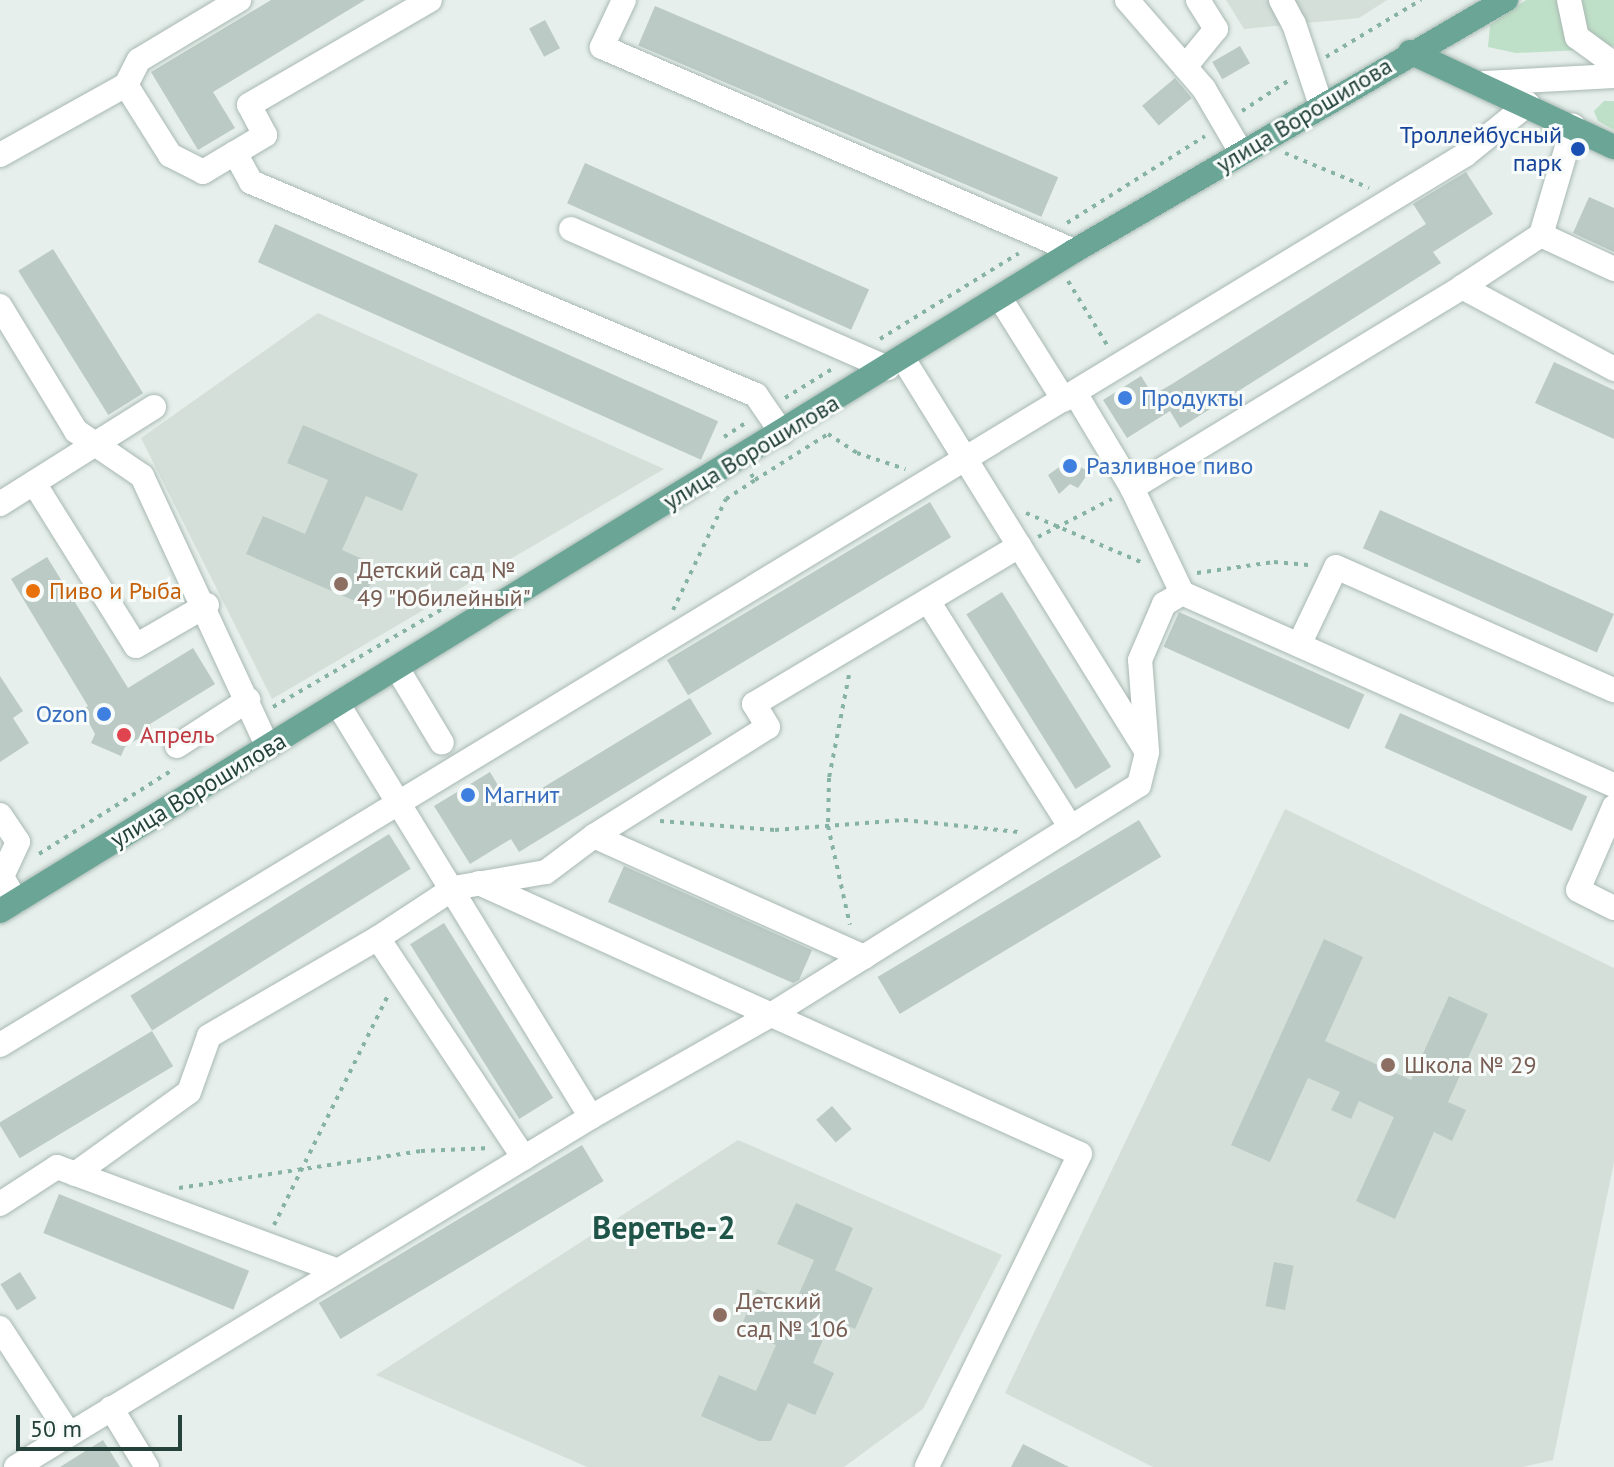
<!DOCTYPE html>
<meta charset="utf-8">
<style>
body{margin:0}
#map{position:relative;width:1614px;height:1467px;overflow:hidden;background:#e6efeb;font-family:"PT Sans",sans-serif}
div>[style]{position:absolute}
.built>*{inset:0;background:#d4dfda}
.green>*{inset:0;background:#bfe0c8}
.building>*{inset:0;background:#bbcac4;transform-origin:0 0}
.path>*{height:4px;margin-top:-2px;transform-origin:0;background:repeating-linear-gradient(90deg,#86b3a5 0 4px,transparent 0 10px)}
.roads{filter:drop-shadow(0 0 2px #a8b8b2) drop-shadow(0 0 2px #a8b8b2)}
.minor>*{height:24px;margin:-12px;padding:0 12px;transform-origin:12px;border-radius:12px;background:#fff}
.major>*{height:24px;margin:-12px;padding:0 12px;transform-origin:12px;border-radius:12px;background:#6aa596}
.dots>*{width:22px;height:22px;translate:-50% -50%;box-sizing:border-box;border:4px solid #f7fbf9;border-radius:50%}
span{translate:-50% -50%;white-space:nowrap;text-align:center;line-height:1.15;-webkit-text-stroke:6px #f7fbf9;paint-order:stroke}
.street-label{font-size:24px;color:#24423a}
.transit-label{font-size:24px;color:#164399}
.right{translate:-100% -50%;text-align:right}
.shop-label{font-size:24px;color:#366cbe}
.left{translate:0 -50%;text-align:left}
.education-label{font-size:24px;color:#785e54}
.food-label{font-size:24px;color:#c56008}
.health-label{font-size:24px;color:#be3a42}
.district-label{font-size:32px;color:#1f5548;font-weight:700}
.scale{position:absolute;left:16px;top:1415px;width:166px;height:36px;box-sizing:border-box;border:4px solid #24423a;border-top:0;padding-left:10px;font-size:24px;line-height:28px;white-space:nowrap;color:#24423a;-webkit-text-stroke:6px #f7fbf9;paint-order:stroke}
</style>
<div id="map">
<div class="built">
<div style="clip-path:polygon(1226px 0,1387px 0,1359px 18px,1244px 29px)"></div>
<div style="clip-path:polygon(318px 313px,664px 469px,272px 699px,141px 438px)"></div>
<div style="clip-path:polygon(1285px 809px,1614px 968px,1614px 1162px,1553px 1460px,1523px 1467px,1153px 1467px,1005px 1393px)"></div>
<div style="clip-path:polygon(738px 1140px,1002px 1255px,923px 1409px,844px 1467px,587px 1467px,376px 1375px)"></div>
</div>
<div class="green">
<div style="clip-path:polygon(1526px 0,1562px 0,1583px 50px,1516px 53px,1488px 47px,1490px 25px)"></div>
<div style="clip-path:polygon(1576px 0,1614px 0,1614px 46px,1596px 47px,1587px 39px)"></div>
<div style="clip-path:polygon(1604px 101px,1614px 101px,1614px 130px,1598px 121px,1594px 111px)"></div>
</div>
<div class="building">
<div style="clip-path:polygon(271px 0,365px 0,213px 92px,235px 128px,198px 150px,151px 72px)"></div>
<div style="left:655px;top:6px;width:438px;height:43px;rotate:23deg"></div>
<div style="left:545px;top:20px;width:32px;height:18px;rotate:62deg"></div>
<div style="left:1240px;top:46px;width:20px;height:32px;rotate:60deg"></div>
<div style="left:1175px;top:78px;width:26px;height:43px;rotate:50deg"></div>
<div style="left:585px;top:163px;width:311px;height:44px;rotate:24deg"></div>
<div style="clip-path:polygon(1466px 172px,1493px 214px,1433px 252px,1441px 263px,1180px 428px,1170px 411px,1127px 438px,1103px 400px,1141px 376px,1153px 395px,1172px 384px,1426px 224px,1413px 204px)"></div>
<div style="clip-path:polygon(1589px 197px,1614px 208px,1614px 252px,1573px 233px)"></div>
<div style="left:275px;top:224px;width:485px;height:42px;rotate:24deg"></div>
<div style="left:53px;top:249px;width:170px;height:41px;rotate:58deg"></div>
<div style="clip-path:polygon(1554px 362px,1614px 390px,1614px 439px,1535px 403px)"></div>
<div style="clip-path:polygon(303px 425px,418px 474px,402px 511px,366px 496px,342px 550px,378px 566px,362px 604px,246px 554px,263px 516px,305px 534px,328px 480px,287px 463px)"></div>
<div style="clip-path:polygon(1069px 460px,1089px 472px,1078px 488px,1070px 484px,1059px 494px,1048px 475px)"></div>
<div style="left:930px;top:502px;width:41px;height:307px;rotate:59deg"></div>
<div style="left:1380px;top:510px;width:256px;height:42px;rotate:24deg"></div>
<div style="clip-path:polygon(47px 557px,128px 688px,193px 648px,215px 684px,150px 724px,152px 730px,125px 747px,121px 756px,91px 743px,95px 734px,82px 710px,88px 706px,11px 579px)"></div>
<div style="left:1002px;top:592px;width:206px;height:42px;rotate:58deg"></div>
<div style="left:1179px;top:612px;width:203px;height:38px;rotate:24deg"></div>
<div style="clip-path:polygon(0 676px,23px 711px,13px 718px,29px 743px,0 762px)"></div>
<div style="clip-path:polygon(690px 698px,712px 734px,519px 852px,511px 839px,470px 864px,434px 806px,490px 772px,511px 807px)"></div>
<div style="left:1400px;top:713px;width:205px;height:38px;rotate:24deg"></div>
<div style="left:1139px;top:820px;width:43px;height:305px;rotate:59deg"></div>
<div style="left:389px;top:834px;width:41px;height:305px;rotate:58deg"></div>
<div style="clip-path:polygon(624px 866px,812px 950px,799px 980px,793px 983px,608px 902px)"></div>
<div style="left:444px;top:923px;width:206px;height:40px;rotate:58deg"></div>
<div style="clip-path:polygon(1324px 939px,1363px 957px,1325px 1041px,1411px 1080px,1449px 996px,1488px 1014px,1448px 1102px,1466px 1110px,1452px 1141px,1434px 1132px,1395px 1219px,1356px 1201px,1394px 1117px,1359px 1101px,1351px 1119px,1331px 1110px,1340px 1092px,1308px 1078px,1270px 1162px,1231px 1145px)"></div>
<div style="left:152px;top:1031px;width:41px;height:179px;rotate:59deg"></div>
<div style="left:832px;top:1106px;width:30px;height:21px;rotate:49deg"></div>
<div style="left:582px;top:1145px;width:42px;height:307px;rotate:59deg"></div>
<div style="left:59px;top:1194px;width:205px;height:42px;rotate:22deg"></div>
<div style="clip-path:polygon(796px 1203px,853px 1228px,835px 1270px,873px 1288px,855px 1329px,832px 1319px,813px 1363px,834px 1373px,815px 1415px,788px 1403px,771px 1441px,759px 1441px,701px 1416px,719px 1375px,756px 1391px,776px 1345px,740px 1329px,757px 1289px,794px 1305px,814px 1260px,777px 1244px)"></div>
<div style="left:1274px;top:1262px;width:20px;height:45px;rotate:11deg"></div>
<div style="left:20px;top:1272px;width:31px;height:23px;rotate:58deg"></div>
<div style="clip-path:polygon(103px 1440px,120px 1467px,60px 1467px)"></div>
<div style="clip-path:polygon(1023px 1444px,1069px 1467px,1011px 1467px)"></div>
</div>
<div class="path">
<div style="left:1326px;top:57px;width:111px;rotate:-31deg"></div>
<div style="left:1242px;top:111px;width:55px;rotate:-33.1deg"></div>
<div style="left:1285px;top:153px;width:91px;rotate:22.6deg"></div>
<div style="left:1067px;top:223px;width:163px;rotate:-32.2deg"></div>
<div style="left:1068px;top:281px;width:75px;rotate:58.6deg"></div>
<div style="left:880px;top:339px;width:163px;rotate:-31.7deg"></div>
<div style="left:785px;top:398px;width:55px;rotate:-31.7deg"></div>
<div style="left:724px;top:437px;width:27px;rotate:-33deg"></div>
<div style="left:751px;top:474px;width:7px;rotate:56deg"></div>
<div style="left:755px;top:480px;width:86px;rotate:-32.2deg"></div>
<div style="left:828px;top:434px;width:35px;rotate:33deg"></div>
<div style="left:857px;top:453px;width:51px;rotate:18.4deg"></div>
<div style="left:1026px;top:513px;width:127px;rotate:23.1deg"></div>
<div style="left:1038px;top:537px;width:83px;rotate:-27.2deg"></div>
<div style="left:1197px;top:573px;width:78px;rotate:-8.1deg"></div>
<div style="left:1274px;top:562px;width:37px;rotate:5deg"></div>
<div style="left:673px;top:610px;width:123px;rotate:-64.5deg"></div>
<div style="left:726px;top:499px;width:35px;rotate:-33deg"></div>
<div style="left:849px;top:675px;width:105px;rotate:101deg"></div>
<div style="left:829px;top:778px;width:48px;rotate:91.2deg"></div>
<div style="left:828px;top:826px;width:101px;rotate:77.5deg"></div>
<div style="left:273px;top:707px;width:220px;rotate:-30.1deg"></div>
<div style="left:660px;top:821px;width:115px;rotate:4.5deg"></div>
<div style="left:775px;top:830px;width:129px;rotate:-4.4deg"></div>
<div style="left:904px;top:820px;width:115px;rotate:6deg"></div>
<div style="left:39px;top:854px;width:160px;rotate:-32.2deg"></div>
<div style="left:179px;top:1188px;width:245px;rotate:-8.7deg"></div>
<div style="left:421px;top:1151px;width:70px;rotate:-2.5deg"></div>
<div style="left:274px;top:1225px;width:259px;rotate:-63.6deg"></div>
</div>
<div class="roads">
<div class="minor">
<div style="left:624px;top:0;width:52px;rotate:115.1deg"></div>
<div style="left:602px;top:47px;width:514px;rotate:23.37deg"></div>
<div style="left:1127px;top:0;width:118px;rotate:49.1deg"></div>
<div style="left:1204px;top:89px;width:73px;rotate:59.6deg"></div>
<div style="left:1281px;top:0;width:27px;rotate:62deg"></div>
<div style="left:1294px;top:24px;width:85px;rotate:71.6deg"></div>
<div style="left:1569px;top:0;width:38px;rotate:78deg"></div>
<div style="left:1577px;top:37px;width:46px;rotate:36.1deg"></div>
<div style="left:1185px;top:67px;width:49px;rotate:-50.8deg"></div>
<div style="left:1216px;top:29px;width:34px;rotate:-122deg"></div>
<div style="left:1485px;top:83px;width:129px;rotate:-3.1deg"></div>
<div style="left:126px;top:85px;width:83px;rotate:57.8deg"></div>
<div style="left:170px;top:155px;width:37px;rotate:27deg"></div>
<div style="left:203px;top:172px;width:37px;rotate:-31deg"></div>
<div style="left:235px;top:153px;width:33px;rotate:61deg"></div>
<div style="left:251px;top:182px;width:548px;rotate:22.87deg"></div>
<div style="left:756px;top:395px;width:46px;rotate:55.6deg"></div>
<div style="left:235px;top:153px;width:35px;rotate:-31deg"></div>
<div style="left:265px;top:135px;width:34px;rotate:-118deg"></div>
<div style="left:249px;top:105px;width:209px;rotate:-30.1deg"></div>
<div style="left:0;top:155px;width:144px;rotate:-29.1deg"></div>
<div style="left:126px;top:85px;width:28px;rotate:-63deg"></div>
<div style="left:139px;top:60px;width:117px;rotate:-31deg"></div>
<div style="left:571px;top:229px;width:346px;rotate:23.7deg"></div>
<div style="left:1541px;top:235px;width:114px;rotate:-73.6deg"></div>
<div style="left:1462px;top:287px;width:95px;rotate:-33.4deg"></div>
<div style="left:1541px;top:235px;width:81px;rotate:25deg"></div>
<div style="left:1000px;top:298px;width:120px;rotate:57.9deg"></div>
<div style="left:0;top:306px;width:146px;rotate:58.7deg"></div>
<div style="left:76px;top:431px;width:80px;rotate:34.3deg"></div>
<div style="left:142px;top:476px;width:299px;rotate:65.1deg"></div>
<div style="left:1075px;top:393px;width:111px;rotate:59deg"></div>
<div style="left:1132px;top:488px;width:386px;rotate:-31.3deg"></div>
<div style="left:1462px;top:287px;width:173px;rotate:28.3deg"></div>
<div style="left:34px;top:483px;width:192px;rotate:58deg"></div>
<div style="left:136px;top:646px;width:82px;rotate:-30deg"></div>
<div style="left:1132px;top:488px;width:116px;rotate:64.5deg"></div>
<div style="left:1182px;top:593px;width:473px;rotate:24deg"></div>
<div style="left:0;top:504px;width:182px;rotate:-32.2deg"></div>
<div style="left:928px;top:601px;width:268px;rotate:57.8deg"></div>
<div style="left:1299px;top:645px;width:86px;rotate:-64.6deg"></div>
<div style="left:1336px;top:567px;width:304px;rotate:23.9deg"></div>
<div style="left:397px;top:668px;width:87px;rotate:59deg"></div>
<div style="left:339px;top:706px;width:482px;rotate:58.5deg"></div>
<div style="left:177px;top:746px;width:85px;rotate:-32.9deg"></div>
<div style="left:1147px;top:750px;width:90px;rotate:-94.4deg"></div>
<div style="left:1140px;top:660px;width:61px;rotate:-66.8deg"></div>
<div style="left:1164px;top:604px;width:21px;rotate:-31deg"></div>
<div style="left:1614px;top:807px;width:90px;rotate:113.4deg"></div>
<div style="left:1578px;top:890px;width:40px;rotate:26.6deg"></div>
<div style="left:0;top:815px;width:32px;rotate:56deg"></div>
<div style="left:18px;top:842px;width:38px;rotate:115deg"></div>
<div style="left:2px;top:877px;width:28px;rotate:60deg"></div>
<div style="left:479px;top:883px;width:659px;rotate:24.27deg"></div>
<div style="left:1080px;top:1154px;width:348px;rotate:116.1deg"></div>
<div style="left:864px;top:957px;width:296px;rotate:-155.9deg"></div>
<div style="left:594px;top:836px;width:205px;rotate:-32.1deg"></div>
<div style="left:768px;top:727px;width:27px;rotate:-121deg"></div>
<div style="left:754px;top:704px;width:309px;rotate:-30.8deg"></div>
<div style="left:0;top:1045px;width:1714px;rotate:-31.28deg"></div>
<div style="left:1465px;top:155px;width:81px;rotate:-39deg"></div>
<div style="left:524px;top:1158px;width:264px;rotate:-123.6deg"></div>
<div style="left:378px;top:938px;width:91px;rotate:-33.3deg"></div>
<div style="left:454px;top:888px;width:93px;rotate:-9.9deg"></div>
<div style="left:546px;top:872px;width:60px;rotate:-36.9deg"></div>
<div style="left:75px;top:1174px;width:140px;rotate:-35.7deg"></div>
<div style="left:189px;top:1092px;width:59px;rotate:-70.3deg"></div>
<div style="left:209px;top:1036px;width:195px;rotate:-30.1deg"></div>
<div style="left:0;top:1204px;width:68px;rotate:-33deg"></div>
<div style="left:57px;top:1167px;width:297px;rotate:20.3deg"></div>
<div style="left:0;top:1328px;width:126px;rotate:56.9deg"></div>
<div style="left:111px;top:1408px;width:69px;rotate:58.6deg"></div>
<div style="left:16px;top:1467px;width:673px;rotate:-31.33deg"></div>
<div style="left:591px;top:1117px;width:210px;rotate:-29.6deg"></div>
<div style="left:774px;top:1013px;width:430px;rotate:-32deg"></div>
<div style="left:1139px;top:785px;width:34px;rotate:-76deg"></div>
<div style="left:1147px;top:752px;width:463px;rotate:-121.8deg"></div>
</div>
<div class="major">
<div style="left:1410px;top:52px;width:225px;rotate:25deg"></div>
<div style="left:0;top:911px;width:1261px;rotate:-31.57deg"></div>
<div style="left:1074px;top:251px;width:500px;rotate:-30.2deg"></div>
</div>
</div>
<div class="dots">
<div style="left:1578px;top:149px;background:#1a4fb4"></div>
<div style="left:1125px;top:398px;background:#3f7fe0"></div>
<div style="left:1070px;top:466px;background:#3f7fe0"></div>
<div style="left:341px;top:584px;background:#8d6e63"></div>
<div style="left:33px;top:591px;background:#e8710a"></div>
<div style="left:104px;top:714px;background:#3f7fe0"></div>
<div style="left:124px;top:735px;background:#e0444e"></div>
<div style="left:468px;top:795px;background:#3f7fe0"></div>
<div style="left:1388px;top:1065px;background:#8d6e63"></div>
<div style="left:720px;top:1315px;background:#8d6e63"></div>
</div>
<div class="street-label">
<span style="left:1304px;top:115px;rotate:-31deg">улица Ворошилова</span>
<span style="left:751px;top:452px;rotate:-31deg">улица Ворошилова</span>
<span style="left:198px;top:790px;rotate:-31deg">улица Ворошилова</span>
</div>
<div class="transit-label">
<span class="right" style="left:1562px;top:149px">Троллейбусный<br>парк</span>
</div>
<div class="shop-label">
<span class="left" style="left:1141px;top:398px">Продукты</span>
<span class="left" style="left:1086px;top:466px">Разливное пиво</span>
<span class="right" style="left:88px;top:714px">Ozon</span>
<span class="left" style="left:484px;top:795px">Магнит</span>
</div>
<div class="education-label">
<span class="left" style="left:357px;top:584px">Детский сад №<br>49 "Юбилейный"</span>
<span class="left" style="left:1404px;top:1065px">Школа № 29</span>
<span class="left" style="left:736px;top:1315px">Детский<br>сад № 106</span>
</div>
<div class="food-label">
<span class="left" style="left:49px;top:591px">Пиво и Рыба</span>
</div>
<div class="health-label">
<span class="left" style="left:140px;top:735px">Апрель</span>
</div>
<div class="district-label">
<span style="left:664px;top:1227px">Веретье-2</span>
</div>
<div class="scale">50 m</div>
</div>
